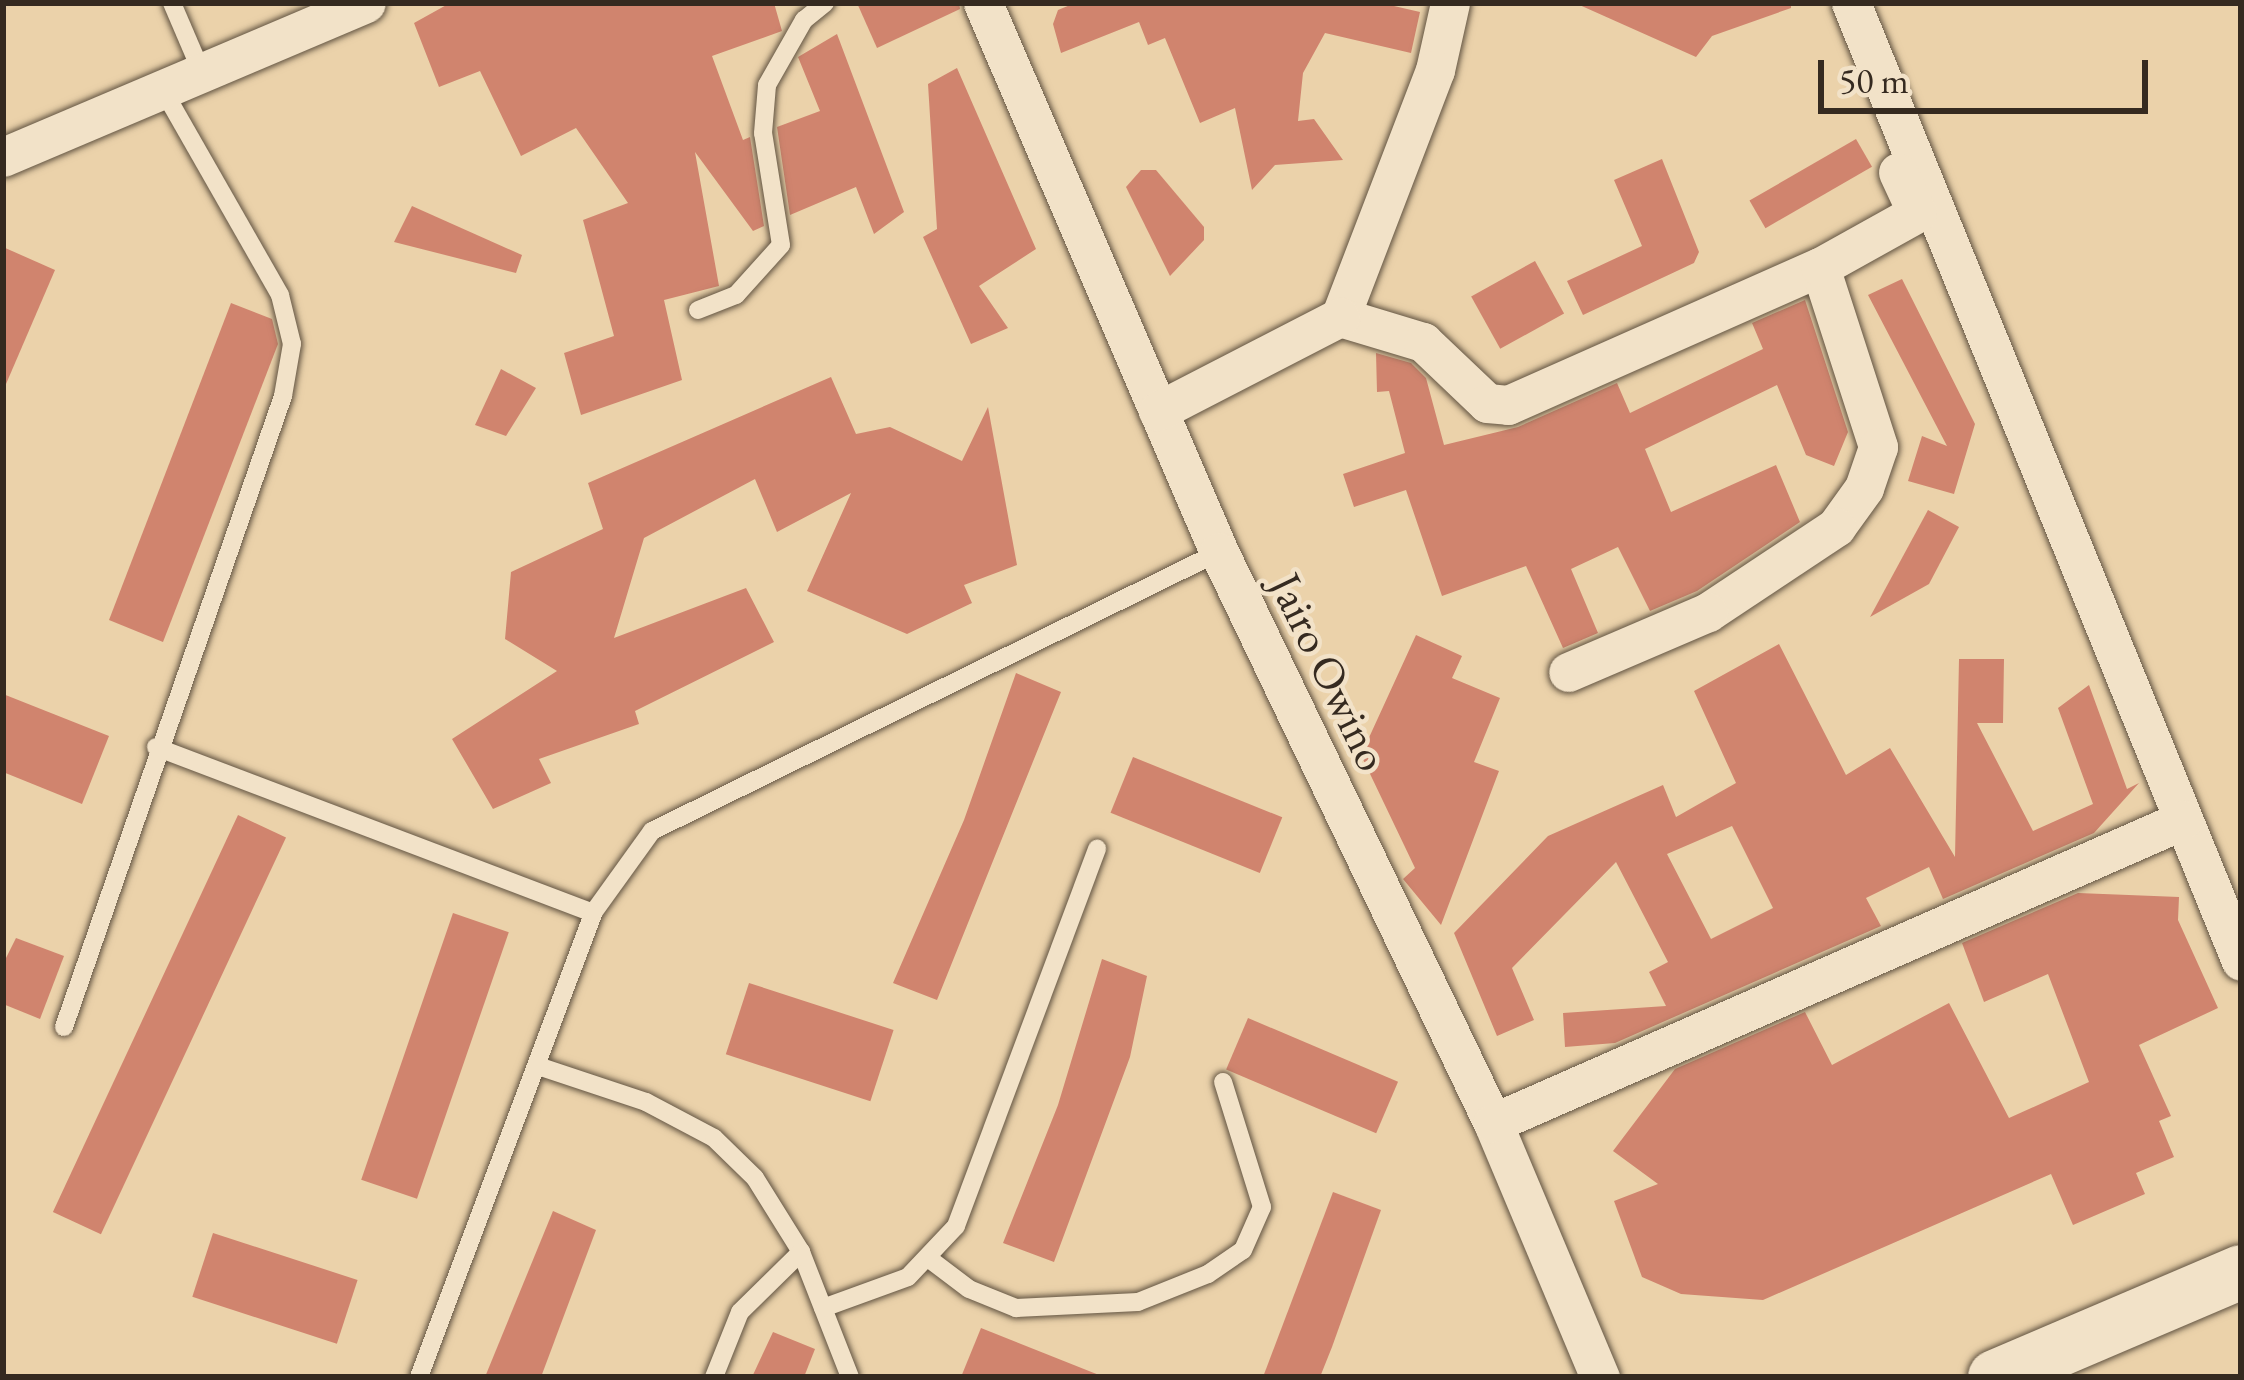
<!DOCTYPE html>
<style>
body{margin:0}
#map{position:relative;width:2244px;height:1380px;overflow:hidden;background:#ebd2aa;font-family:"EB Garamond",serif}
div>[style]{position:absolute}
.building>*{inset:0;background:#d0846e;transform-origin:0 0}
.roads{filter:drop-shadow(0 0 3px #625442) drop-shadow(0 0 3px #625442)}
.service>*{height:18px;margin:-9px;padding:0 9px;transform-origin:9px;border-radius:9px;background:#f2e2c8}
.minor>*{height:39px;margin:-19.5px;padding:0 19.5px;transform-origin:19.5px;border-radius:19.5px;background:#f2e2c8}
.secondary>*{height:54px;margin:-27px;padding:0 27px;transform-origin:27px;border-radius:27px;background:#f2e2c8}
span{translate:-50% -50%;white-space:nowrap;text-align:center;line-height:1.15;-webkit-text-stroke:9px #f2e2c8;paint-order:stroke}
.street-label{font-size:45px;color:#352a20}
.frame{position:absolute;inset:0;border:6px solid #352a20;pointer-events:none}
.scale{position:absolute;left:1818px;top:60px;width:330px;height:54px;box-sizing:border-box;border:6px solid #352a20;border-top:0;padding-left:15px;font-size:36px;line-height:42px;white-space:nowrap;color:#352a20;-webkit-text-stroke:9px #f2e2c8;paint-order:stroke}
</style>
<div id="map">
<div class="building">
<div style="clip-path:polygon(450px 3px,774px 3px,782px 31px,712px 56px,743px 140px,750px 137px,764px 226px,753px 231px,695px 152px,719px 286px,664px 300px,682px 380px,581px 415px,564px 353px,614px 336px,583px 220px,628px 203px,576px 128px,521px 156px,480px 71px,439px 87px,414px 23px)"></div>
<div style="clip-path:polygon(857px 3px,959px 3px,960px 9px,877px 48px)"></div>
<div style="clip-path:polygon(1075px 3px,1381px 3px,1420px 12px,1411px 53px,1325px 33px,1303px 73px,1298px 121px,1314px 119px,1343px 160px,1275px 165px,1252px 190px,1235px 108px,1200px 123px,1165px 38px,1148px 45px,1139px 22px,1061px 53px,1053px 24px,1058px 10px)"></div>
<div style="clip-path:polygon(1575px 3px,1791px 3px,1791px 8px,1712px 36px,1696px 57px)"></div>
<div style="clip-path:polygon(837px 34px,904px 212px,874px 234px,856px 187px,790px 215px,777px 127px,820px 111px,798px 57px)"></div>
<div style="clip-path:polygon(957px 68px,1036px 249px,979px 286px,1008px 328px,971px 344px,923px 237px,937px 229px,928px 84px)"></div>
<div style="left:1856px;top:139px;width:32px;height:123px;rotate:60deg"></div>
<div style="clip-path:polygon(1662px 159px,1699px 252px,1694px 263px,1583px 315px,1567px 281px,1642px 246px,1614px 180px)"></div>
<div style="clip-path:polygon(1141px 170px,1156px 170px,1204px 227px,1204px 240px,1170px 276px,1126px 187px)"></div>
<div style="clip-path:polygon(412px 206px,522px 255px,516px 273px,394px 242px)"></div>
<div style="clip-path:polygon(3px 247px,55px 270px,3px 391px)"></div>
<div style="left:1535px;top:261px;width:60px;height:73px;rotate:61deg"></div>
<div style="clip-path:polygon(1902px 279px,1975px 424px,1954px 494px,1908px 481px,1922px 436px,1947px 446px,1868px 295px)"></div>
<div style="clip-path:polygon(1805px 300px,1848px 432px,1834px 466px,1806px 455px,1777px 385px,1645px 449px,1671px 512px,1776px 465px,1800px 522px,1697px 591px,1650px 611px,1618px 547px,1571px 569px,1598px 633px,1563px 648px,1526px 566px,1442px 596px,1406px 490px,1354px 507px,1343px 474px,1405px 453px,1389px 391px,1377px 392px,1376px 353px,1411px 363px,1426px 378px,1444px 445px,1518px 427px,1617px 383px,1630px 413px,1763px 349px,1752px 323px)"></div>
<div style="clip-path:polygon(231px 303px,272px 319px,278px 344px,163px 642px,109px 620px)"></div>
<div style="clip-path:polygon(501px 369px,536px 388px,506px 436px,475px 425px)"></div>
<div style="clip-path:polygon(831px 377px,856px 434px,890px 427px,962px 461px,988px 407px,1017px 565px,964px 585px,972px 603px,907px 634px,807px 591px,851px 493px,777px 532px,755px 479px,644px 538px,614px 638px,746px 588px,774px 642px,635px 711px,639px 724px,539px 759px,551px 783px,493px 809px,452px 739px,557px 671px,505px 639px,511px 572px,603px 529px,588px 483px)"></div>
<div style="clip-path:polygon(1928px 510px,1959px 527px,1929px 584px,1870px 617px)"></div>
<div style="clip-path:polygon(1416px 635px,1462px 656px,1452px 678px,1500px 698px,1474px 762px,1499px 771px,1441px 925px,1403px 879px,1415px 868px,1361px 755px)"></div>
<div style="clip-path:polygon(evenodd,1779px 644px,1846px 775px,1890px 748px,1955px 857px,1959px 659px,2004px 659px,2003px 723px,1977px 723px,2033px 831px,2093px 804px,2058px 708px,2089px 685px,2127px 789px,2139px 783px,2094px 833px,1943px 899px,1929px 867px,1866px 898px,1881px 926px,1615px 1043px,1565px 1047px,1563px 1013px,1666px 1006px,1649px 972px,1668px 962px,1616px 862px,1512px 968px,1534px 1020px,1497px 1036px,1454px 933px,1548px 836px,1663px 785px,1676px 817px,1736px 783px,1694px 691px,1779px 644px,1732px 826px,1773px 908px,1711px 939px,1667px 854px,1732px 826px)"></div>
<div style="clip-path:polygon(1016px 673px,1061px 692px,937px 1000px,893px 983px,964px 820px)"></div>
<div style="clip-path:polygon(3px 694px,109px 736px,82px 804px,3px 772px)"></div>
<div style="left:1133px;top:757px;width:161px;height:60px;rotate:22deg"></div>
<div style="left:238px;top:815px;width:53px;height:438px;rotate:25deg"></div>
<div style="clip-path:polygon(2078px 893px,2179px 897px,2178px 920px,2218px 1008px,2139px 1045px,2171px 1116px,2159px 1121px,2174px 1157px,2136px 1173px,2145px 1194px,2073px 1225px,2051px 1174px,1763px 1300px,1681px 1294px,1642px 1277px,1614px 1201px,1658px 1184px,1613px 1151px,1675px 1069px,1805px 1012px,1832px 1065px,1949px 1003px,2009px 1118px,2089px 1082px,2048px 974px,1984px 1002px,1962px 943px)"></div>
<div style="left:453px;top:913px;width:59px;height:282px;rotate:19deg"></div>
<div style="clip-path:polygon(16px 938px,64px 956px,40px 1019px,3px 1004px,3px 964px)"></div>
<div style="clip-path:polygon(1102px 959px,1147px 976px,1130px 1057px,1054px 1262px,1003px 1243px,1058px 1105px)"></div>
<div style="left:749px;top:983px;width:152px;height:75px;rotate:18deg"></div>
<div style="left:1248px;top:1018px;width:163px;height:56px;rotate:23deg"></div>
<div style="clip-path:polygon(1333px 1192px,1381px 1210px,1332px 1347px,1320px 1377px,1263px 1377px)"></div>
<div style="clip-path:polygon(553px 1211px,596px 1230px,541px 1377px,485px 1377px)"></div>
<div style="left:213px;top:1233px;width:152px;height:67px;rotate:18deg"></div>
<div style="clip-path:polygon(981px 1328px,1099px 1375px,1099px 1377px,961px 1377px)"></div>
<div style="clip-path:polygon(773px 1332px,815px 1349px,804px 1377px,752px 1377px)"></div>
</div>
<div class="roads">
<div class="service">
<div style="left:172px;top:3px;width:76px;rotate:66.8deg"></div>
<div style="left:698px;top:310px;width:41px;rotate:-21.5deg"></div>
<div style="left:736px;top:295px;width:67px;rotate:-48deg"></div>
<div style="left:781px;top:245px;width:113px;rotate:-99.1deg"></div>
<div style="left:763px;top:133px;width:48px;rotate:-85.2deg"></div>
<div style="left:767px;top:85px;width:75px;rotate:-60.4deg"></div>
<div style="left:804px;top:20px;width:27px;rotate:-39deg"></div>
<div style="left:156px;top:747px;width:467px;rotate:20.8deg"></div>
<div style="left:64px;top:1027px;width:668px;rotate:-70.86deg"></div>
<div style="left:283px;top:396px;width:53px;rotate:-80.2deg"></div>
<div style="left:292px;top:344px;width:50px;rotate:-103.8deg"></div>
<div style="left:280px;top:295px;width:236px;rotate:-119.7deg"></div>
<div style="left:538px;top:1066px;width:114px;rotate:18.4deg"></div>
<div style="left:646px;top:1102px;width:77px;rotate:27.9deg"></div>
<div style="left:714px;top:1138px;width:57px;rotate:44.3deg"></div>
<div style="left:755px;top:1178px;width:87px;rotate:58.1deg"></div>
<div style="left:801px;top:1252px;width:134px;rotate:68.6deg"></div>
<div style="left:932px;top:1261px;width:46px;rotate:37.1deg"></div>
<div style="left:969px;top:1289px;width:51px;rotate:22deg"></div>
<div style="left:1016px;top:1308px;width:122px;rotate:-2.8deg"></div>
<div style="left:1138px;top:1302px;width:75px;rotate:-21.8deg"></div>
<div style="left:1208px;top:1274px;width:42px;rotate:-34.4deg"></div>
<div style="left:1243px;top:1250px;width:47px;rotate:-66.2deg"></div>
<div style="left:1262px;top:1207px;width:131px;rotate:-107.3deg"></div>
<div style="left:823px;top:1308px;width:90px;rotate:-20deg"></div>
<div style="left:908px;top:1277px;width:70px;rotate:-46.7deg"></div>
<div style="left:956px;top:1226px;width:403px;rotate:-69.5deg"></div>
<div style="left:419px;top:1377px;width:496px;rotate:-69.4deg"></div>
<div style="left:593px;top:913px;width:101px;rotate:-54.3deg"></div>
<div style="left:652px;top:831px;width:632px;rotate:-26.2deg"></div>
<div style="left:714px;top:1377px;width:70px;rotate:-68.2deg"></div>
<div style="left:740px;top:1312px;width:86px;rotate:-44.5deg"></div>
</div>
<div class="minor">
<div style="left:983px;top:3px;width:598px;rotate:66.74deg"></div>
<div style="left:1219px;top:552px;width:633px;rotate:64.37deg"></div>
<div style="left:1493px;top:1123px;width:276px;rotate:67.2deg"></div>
<div style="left:1450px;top:3px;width:69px;rotate:102.6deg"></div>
<div style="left:1435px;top:70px;width:265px;rotate:111deg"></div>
<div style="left:1340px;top:317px;width:87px;rotate:16.8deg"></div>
<div style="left:1423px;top:342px;width:88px;rotate:43.6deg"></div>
<div style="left:1487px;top:403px;width:21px;rotate:5deg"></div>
<div style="left:1508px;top:405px;width:341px;rotate:-23.9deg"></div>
<div style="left:1820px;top:267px;width:189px;rotate:72.1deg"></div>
<div style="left:1878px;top:447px;width:43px;rotate:108.9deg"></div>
<div style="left:1864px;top:488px;width:48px;rotate:125.7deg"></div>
<div style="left:1836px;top:527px;width:154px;rotate:146.4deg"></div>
<div style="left:1708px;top:612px;width:152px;rotate:156.8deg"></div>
<div style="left:1851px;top:3px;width:1034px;rotate:67.85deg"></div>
<div style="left:3px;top:157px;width:394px;rotate:-23deg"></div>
<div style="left:1820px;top:267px;width:111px;rotate:-29.1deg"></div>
<div style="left:1917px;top:213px;width:45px;rotate:-114.9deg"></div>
<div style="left:1158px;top:411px;width:205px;rotate:-27.3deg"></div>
<div style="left:1493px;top:1123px;width:754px;rotate:-23.71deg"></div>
</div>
<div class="secondary">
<div style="left:1995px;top:1377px;width:267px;rotate:-23.1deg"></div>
</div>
</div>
<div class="street-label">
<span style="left:1329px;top:672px;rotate:64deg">Jairo Owino</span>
</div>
<div class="frame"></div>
<div class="scale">50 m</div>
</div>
